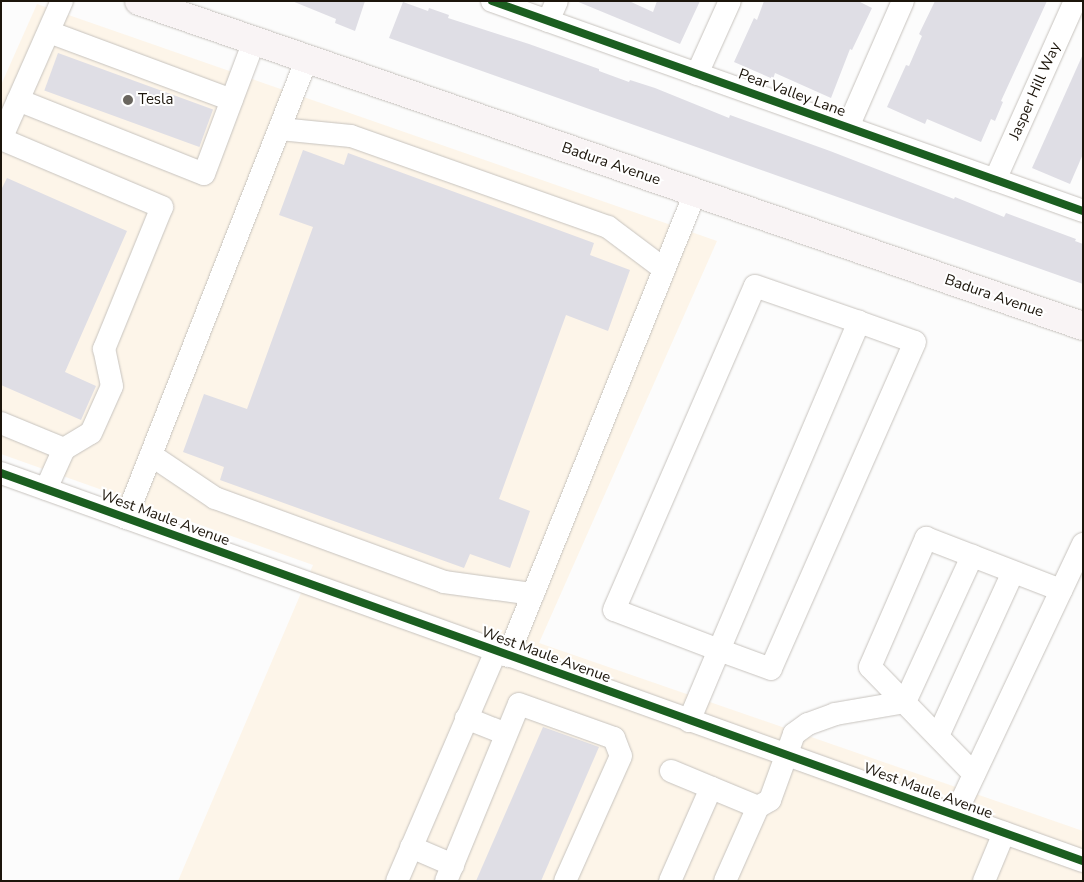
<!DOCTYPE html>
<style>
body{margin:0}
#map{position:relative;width:1084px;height:882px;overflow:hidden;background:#fcfcfc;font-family:"Nunito Sans",sans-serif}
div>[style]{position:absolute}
.built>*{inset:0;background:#fdf5e9}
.building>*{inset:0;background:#dfdee5;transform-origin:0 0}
.roads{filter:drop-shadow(0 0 1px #c7c3be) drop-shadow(0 0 1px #c7c3be)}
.minor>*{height:22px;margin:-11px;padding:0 11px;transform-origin:11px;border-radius:11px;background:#fff}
.major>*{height:28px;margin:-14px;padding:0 14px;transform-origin:14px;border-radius:14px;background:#f9f4f5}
.cycleway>*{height:8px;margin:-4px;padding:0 4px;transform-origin:4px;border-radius:4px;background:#1b5e20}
.dots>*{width:14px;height:14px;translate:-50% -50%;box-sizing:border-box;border:2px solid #fff;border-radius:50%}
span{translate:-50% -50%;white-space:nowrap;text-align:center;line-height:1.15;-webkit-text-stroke:4px #fff;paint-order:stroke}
.street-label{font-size:15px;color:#1c150b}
.poi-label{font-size:15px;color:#1c150b}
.left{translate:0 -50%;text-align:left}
.frame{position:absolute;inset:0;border:2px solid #1c150b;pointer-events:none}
</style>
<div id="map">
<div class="built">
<div style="clip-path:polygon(37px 4px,717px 241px,539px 643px,1083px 831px,1083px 881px,178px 881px,313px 565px,1px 454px,1px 85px)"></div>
</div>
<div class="building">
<div style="clip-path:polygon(292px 1px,365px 1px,355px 31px,335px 23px,336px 19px)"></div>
<div style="clip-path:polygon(576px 1px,629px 1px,653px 12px,657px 1px,700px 1px,680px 44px)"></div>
<div style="clip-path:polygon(764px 1px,858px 1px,872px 8px,852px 50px,850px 49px,831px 98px,775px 73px,773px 79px,734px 62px,754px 18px,757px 20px)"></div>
<div style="clip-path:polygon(935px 1px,1047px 1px,1001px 101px,1003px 102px,995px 121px,991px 119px,981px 142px,927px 119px,925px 124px,887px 107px,906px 65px,909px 66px,922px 36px,919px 34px)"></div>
<div style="clip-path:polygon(403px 2px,428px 11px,429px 8px,449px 15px,448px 18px,529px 44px,599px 69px,599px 71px,629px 82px,630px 80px,655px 88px,729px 118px,730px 115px,830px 151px,954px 199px,955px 197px,1004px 217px,1006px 213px,1076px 239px,1075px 241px,1083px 244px,1083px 284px,389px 38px)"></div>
<div style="left:58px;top:53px;width:165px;height:40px;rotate:20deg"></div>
<div style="clip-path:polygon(1083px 54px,1083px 154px,1070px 184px,1032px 168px)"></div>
<div style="clip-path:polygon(303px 150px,344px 165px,348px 153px,594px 243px,590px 255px,630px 270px,608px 331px,566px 315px,499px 499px,530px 511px,510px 568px,470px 554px,464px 568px,220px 480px,224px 467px,183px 452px,204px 394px,247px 409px,313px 227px,279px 215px)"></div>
<div style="clip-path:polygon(7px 178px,127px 231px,65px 372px,96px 386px,81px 420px,1px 385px,1px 190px)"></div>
<div style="clip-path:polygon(543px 727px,599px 747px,541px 881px,476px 881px)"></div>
</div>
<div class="roads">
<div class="minor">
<div style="left:492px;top:1px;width:627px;rotate:19.56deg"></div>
<div style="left:548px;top:21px;width:22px;rotate:-66deg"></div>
<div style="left:49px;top:32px;width:195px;rotate:20.4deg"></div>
<div style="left:697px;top:74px;width:80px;rotate:-65.7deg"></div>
<div style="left:18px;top:100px;width:200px;rotate:21.7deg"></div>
<div style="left:204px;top:174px;width:142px;rotate:-69.4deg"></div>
<div style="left:848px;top:127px;width:137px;rotate:-66.4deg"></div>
<div style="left:280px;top:129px;width:71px;rotate:5.6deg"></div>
<div style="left:351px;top:136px;width:273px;rotate:19.5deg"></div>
<div style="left:608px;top:227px;width:70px;rotate:36.9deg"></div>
<div style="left:995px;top:180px;width:196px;rotate:-65.9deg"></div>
<div style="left:1px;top:423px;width:68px;rotate:22.4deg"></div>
<div style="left:151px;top:455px;width:77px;rotate:33.9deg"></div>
<div style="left:215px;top:498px;width:244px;rotate:20.1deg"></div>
<div style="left:444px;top:582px;width:90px;rotate:7.7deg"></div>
<div style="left:1px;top:473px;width:1149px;rotate:19.73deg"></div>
<div style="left:46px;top:489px;width:44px;rotate:-65.8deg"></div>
<div style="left:64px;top:449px;width:31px;rotate:-31deg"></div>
<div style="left:91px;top:433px;width:51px;rotate:-65.9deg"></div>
<div style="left:112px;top:386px;width:38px;rotate:-102deg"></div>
<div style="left:104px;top:349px;width:153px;rotate:-67.8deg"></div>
<div style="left:162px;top:207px;width:175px;rotate:-157.1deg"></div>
<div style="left:1px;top:139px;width:151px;rotate:-66.2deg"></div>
<div style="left:126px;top:518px;width:493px;rotate:-68.5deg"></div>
<div style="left:508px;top:656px;width:499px;rotate:-68deg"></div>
<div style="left:466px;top:718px;width:43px;rotate:21.8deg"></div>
<div style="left:689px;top:721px;width:77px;rotate:-67.1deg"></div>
<div style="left:719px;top:650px;width:112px;rotate:-159.1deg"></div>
<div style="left:614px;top:610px;width:353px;rotate:-66.5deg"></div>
<div style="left:755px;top:286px;width:110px;rotate:19.1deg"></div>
<div style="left:859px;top:322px;width:59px;rotate:19.7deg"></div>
<div style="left:915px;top:342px;width:357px;rotate:113.8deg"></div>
<div style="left:771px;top:669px;width:55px;rotate:-159.9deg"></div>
<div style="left:719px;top:650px;width:357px;rotate:-66.9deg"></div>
<div style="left:938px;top:736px;width:180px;rotate:-65.4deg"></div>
<div style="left:671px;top:771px;width:94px;rotate:22.5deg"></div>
<div style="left:974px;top:774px;width:149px;rotate:-134.2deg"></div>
<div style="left:870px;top:667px;width:141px;rotate:-66.5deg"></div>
<div style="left:926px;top:538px;width:145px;rotate:21.1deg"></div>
<div style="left:955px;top:815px;width:300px;rotate:-64.7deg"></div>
<div style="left:411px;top:847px;width:46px;rotate:23.2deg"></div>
<div style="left:397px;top:881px;width:250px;rotate:-66.7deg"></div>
<div style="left:446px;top:881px;width:191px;rotate:-67.6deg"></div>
<div style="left:519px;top:704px;width:101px;rotate:19.7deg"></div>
<div style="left:614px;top:738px;width:19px;rotate:69deg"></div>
<div style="left:621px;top:756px;width:137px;rotate:114.1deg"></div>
<div style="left:670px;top:881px;width:102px;rotate:-66.2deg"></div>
<div style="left:725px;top:881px;width:81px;rotate:-66deg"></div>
<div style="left:758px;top:807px;width:14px;rotate:-30deg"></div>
<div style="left:770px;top:800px;width:70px;rotate:-70deg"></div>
<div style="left:794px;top:734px;width:17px;rotate:-36deg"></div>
<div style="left:808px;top:724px;width:29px;rotate:-20deg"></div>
<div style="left:835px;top:714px;width:71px;rotate:-9.7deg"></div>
<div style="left:905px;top:702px;width:161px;rotate:-65.3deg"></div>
<div style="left:984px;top:881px;width:52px;rotate:-67.4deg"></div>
</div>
<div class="major">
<div style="left:139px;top:1px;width:998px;rotate:19deg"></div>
</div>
</div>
<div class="cycleway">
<div style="left:492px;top:1px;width:627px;rotate:19.56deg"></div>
<div style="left:1px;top:473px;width:1149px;rotate:19.73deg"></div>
</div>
<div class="dots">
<div style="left:128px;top:100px;background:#6a665f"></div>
</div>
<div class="street-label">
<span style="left:1035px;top:91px;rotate:-66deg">Jasper Hill Way</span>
<span style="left:792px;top:93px;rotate:20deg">Pear Valley Lane</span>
<span style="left:611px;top:164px;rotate:19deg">Badura Avenue</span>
<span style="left:994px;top:296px;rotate:19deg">Badura Avenue</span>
<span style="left:165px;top:518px;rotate:20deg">West Maule Avenue</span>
<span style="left:546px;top:655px;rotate:20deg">West Maule Avenue</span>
<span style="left:928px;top:791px;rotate:20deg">West Maule Avenue</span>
</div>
<div class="poi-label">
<span class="left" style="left:138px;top:100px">Tesla</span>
</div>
<div class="frame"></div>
</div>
